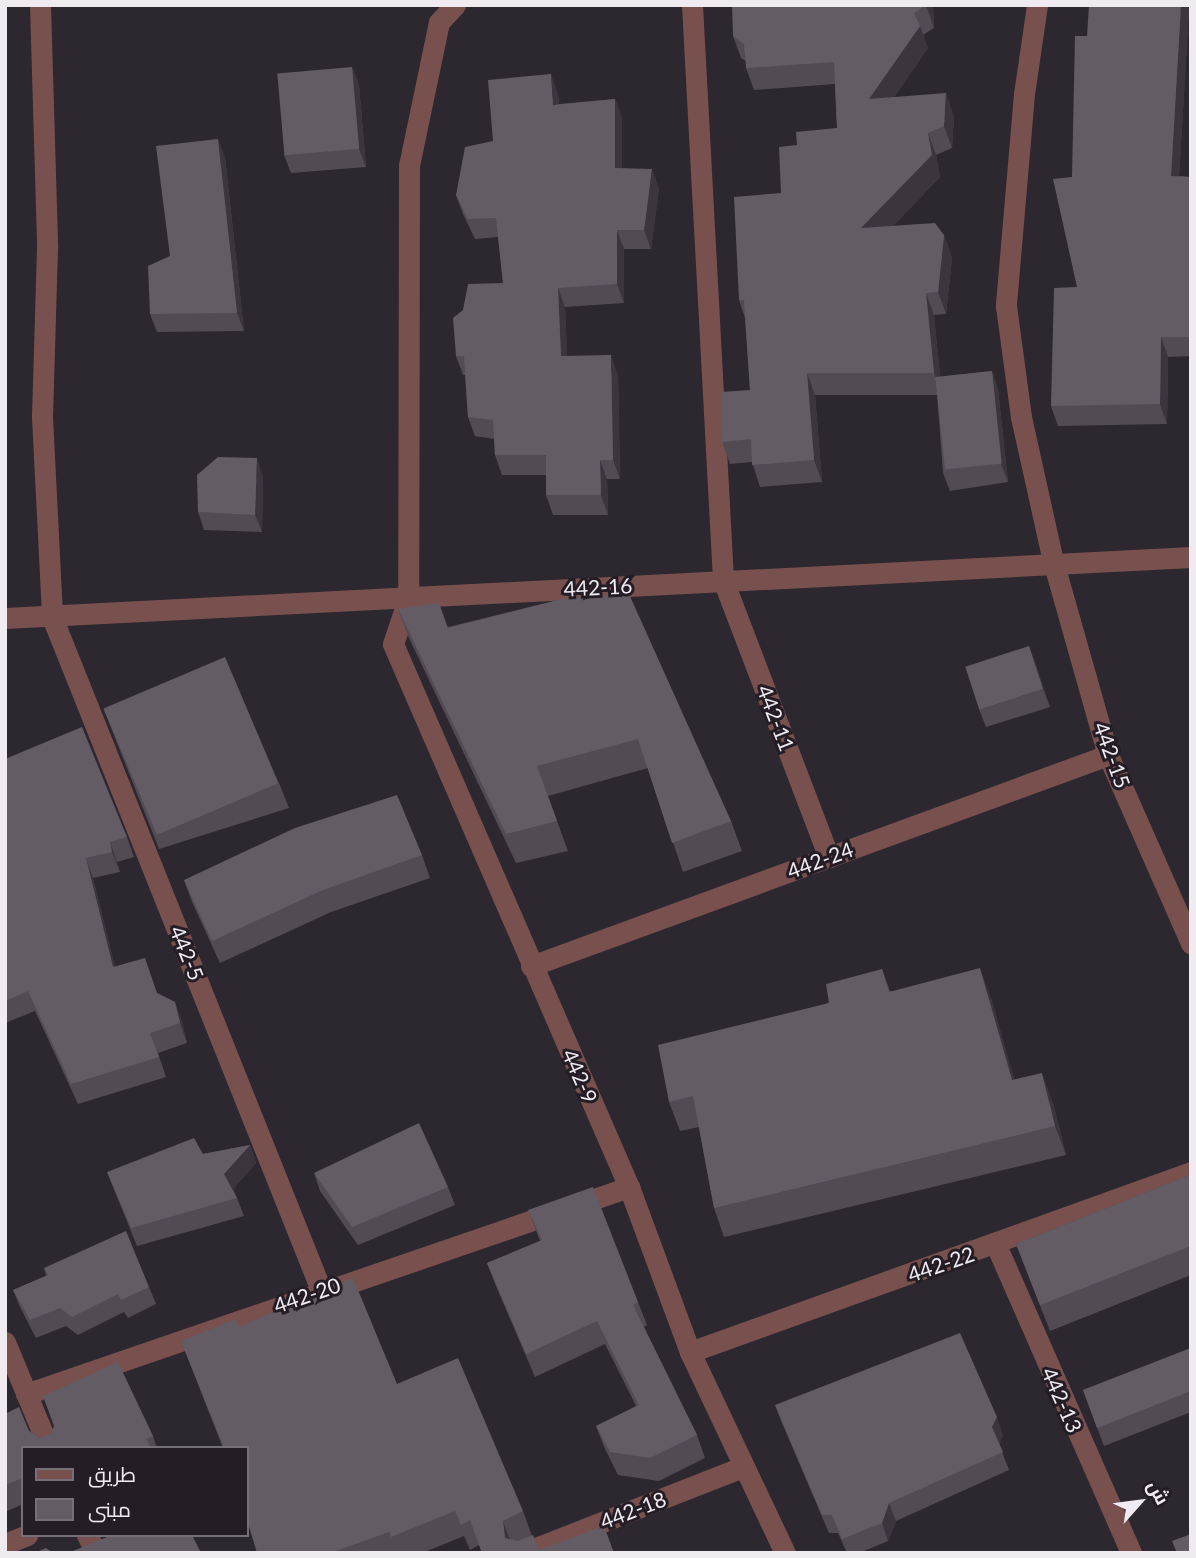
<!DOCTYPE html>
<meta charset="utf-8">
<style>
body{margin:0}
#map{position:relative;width:1196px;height:1558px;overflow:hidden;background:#2d272f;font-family:Lato,Cairo,sans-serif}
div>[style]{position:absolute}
.minor>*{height:21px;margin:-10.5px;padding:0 10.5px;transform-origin:10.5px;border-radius:10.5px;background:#78514f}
.wall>*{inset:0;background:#524b54}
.shaded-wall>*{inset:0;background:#3c353e}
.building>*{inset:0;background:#635c65;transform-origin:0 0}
span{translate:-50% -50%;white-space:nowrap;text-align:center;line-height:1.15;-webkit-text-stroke:6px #241d26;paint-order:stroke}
.street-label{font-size:21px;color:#efebf1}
.frame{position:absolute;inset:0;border:7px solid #efebf1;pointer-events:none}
.legend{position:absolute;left:21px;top:1446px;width:228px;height:91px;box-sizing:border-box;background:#241d26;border:2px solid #756f77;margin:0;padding:9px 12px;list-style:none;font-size:21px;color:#efebf1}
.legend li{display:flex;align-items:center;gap:14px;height:35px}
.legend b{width:35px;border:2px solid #756f77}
.north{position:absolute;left:1105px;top:1467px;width:70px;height:70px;-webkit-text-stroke:5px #241d26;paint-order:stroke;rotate:62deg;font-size:19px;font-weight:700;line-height:28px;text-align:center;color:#efebf1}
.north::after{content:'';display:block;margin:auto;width:24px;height:32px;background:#efebf1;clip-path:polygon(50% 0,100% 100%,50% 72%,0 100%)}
</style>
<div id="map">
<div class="minor">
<div style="left:40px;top:5px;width:243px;rotate:88.3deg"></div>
<div style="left:47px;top:248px;width:169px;rotate:91.7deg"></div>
<div style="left:42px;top:417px;width:200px;rotate:87.1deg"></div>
<div style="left:52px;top:617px;width:725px;rotate:68.21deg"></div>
<div style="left:455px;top:5px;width:23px;rotate:133deg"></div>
<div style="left:439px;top:22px;width:146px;rotate:101.8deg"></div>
<div style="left:409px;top:165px;width:434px;rotate:90.1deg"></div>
<div style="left:408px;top:599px;width:47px;rotate:108.4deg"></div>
<div style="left:393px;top:644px;width:592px;rotate:66.51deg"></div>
<div style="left:629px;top:1187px;width:176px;rotate:69.7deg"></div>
<div style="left:690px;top:1352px;width:222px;rotate:64.7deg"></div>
<div style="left:692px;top:5px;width:576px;rotate:86.91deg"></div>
<div style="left:723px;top:580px;width:297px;rotate:69.1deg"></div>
<div style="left:1037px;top:5px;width:90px;rotate:98.3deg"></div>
<div style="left:1024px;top:94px;width:213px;rotate:94.9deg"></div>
<div style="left:1006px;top:306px;width:112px;rotate:82.3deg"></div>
<div style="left:1021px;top:417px;width:148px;rotate:77.5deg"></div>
<div style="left:1053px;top:561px;width:202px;rotate:74.2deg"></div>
<div style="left:1108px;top:755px;width:206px;rotate:66.2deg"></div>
<div style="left:5px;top:618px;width:1188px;rotate:-2.94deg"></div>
<div style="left:531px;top:966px;width:614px;rotate:-20.09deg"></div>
<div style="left:996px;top:1245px;width:336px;rotate:66.3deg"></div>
<div style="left:5px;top:1342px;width:115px;rotate:67.5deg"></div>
<div style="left:690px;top:1352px;width:532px;rotate:-19.76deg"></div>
<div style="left:26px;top:1394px;width:638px;rotate:-18.95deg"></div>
<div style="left:87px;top:1535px;width:20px;rotate:63deg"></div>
<div style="left:5px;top:1544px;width:24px;rotate:-22deg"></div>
<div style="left:523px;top:1553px;width:236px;rotate:-21.4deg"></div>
</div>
<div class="wall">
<div style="clip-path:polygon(933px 5px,934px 28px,923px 35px,928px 48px,894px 97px,954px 116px,952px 148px,936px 155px,940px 177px,893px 226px,944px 235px,952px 258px,946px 314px,934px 315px,940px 377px,992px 371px,998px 389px,1008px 482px,950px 491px,943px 473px,937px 395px,815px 395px,822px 482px,760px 487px,752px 462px,730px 464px,722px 442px,750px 390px,745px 318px,739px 300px,781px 193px,797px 145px,837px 128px,835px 84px,754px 90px,746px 68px,746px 61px,741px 58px,733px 36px)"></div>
<div style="clip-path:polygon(1189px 9px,1179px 176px,1191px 177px,1191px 356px,1168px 357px,1167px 424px,1058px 426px,1051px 406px,1077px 287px,1087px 36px)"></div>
<div style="clip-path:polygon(352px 67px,359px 85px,366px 167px,291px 173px,284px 155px)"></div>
<div style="clip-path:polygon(558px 94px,559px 104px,615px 99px,622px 118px,622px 168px,659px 188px,651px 249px,624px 249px,624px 303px,565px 307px,567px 356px,618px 375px,620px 479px,607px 479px,608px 515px,553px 515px,546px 495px,546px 475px,502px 475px,495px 455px,494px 439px,475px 436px,468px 417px,465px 375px,463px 375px,456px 356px,503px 283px,498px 237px,475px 239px,463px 214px,456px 195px,493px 141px)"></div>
<div style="clip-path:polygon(225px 157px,244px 331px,157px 332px,150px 314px,170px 256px)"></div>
<div style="clip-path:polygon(263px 476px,262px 532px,204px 530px,198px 512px)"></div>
<div style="clip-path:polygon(562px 599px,731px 821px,742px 851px,683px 872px,648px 768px,548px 796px,568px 851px,516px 863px,409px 638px,398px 609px,448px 627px)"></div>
<div style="clip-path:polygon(1029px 646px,1050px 707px,986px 727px,979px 709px)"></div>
<div style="clip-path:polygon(104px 710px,279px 783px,289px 808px,159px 849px)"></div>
<div style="clip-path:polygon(5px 759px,127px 837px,134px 857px,117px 862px,120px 872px,93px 878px,115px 967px,157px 993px,175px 1002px,182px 1022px,187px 1043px,158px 1053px,166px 1077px,78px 1104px,35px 1011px,5px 1023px)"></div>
<div style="clip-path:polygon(422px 855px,430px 878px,331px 912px,220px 963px,192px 902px,184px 880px)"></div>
<div style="clip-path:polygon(882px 969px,890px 991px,991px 998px,1014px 1080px,1053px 1103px,1066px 1155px,724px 1237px,714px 1208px,699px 1127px,680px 1131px,669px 1102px)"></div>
<div style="clip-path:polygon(250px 1145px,256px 1163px,233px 1189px,237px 1198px,244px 1216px,137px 1246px,107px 1172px)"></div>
<div style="clip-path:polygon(314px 1173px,448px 1187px,455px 1205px,358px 1245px,320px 1191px)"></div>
<div style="clip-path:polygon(1190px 1175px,1191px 1275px,1050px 1331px,1016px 1244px)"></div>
<div style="clip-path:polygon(528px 1210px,638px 1302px,647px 1325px,644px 1327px,697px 1435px,705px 1458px,659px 1481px,618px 1475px,605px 1449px,596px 1426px,636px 1406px,605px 1344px,535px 1377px,496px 1286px,487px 1263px,540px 1241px)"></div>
<div style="clip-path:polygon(44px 1268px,149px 1287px,156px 1304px,128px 1318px,124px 1312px,78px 1335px,66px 1326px,36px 1338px,20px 1307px,13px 1290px,46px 1276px)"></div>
<div style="clip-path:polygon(239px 1327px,397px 1384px,523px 1511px,532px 1536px,539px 1550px,614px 1553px,482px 1553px,479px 1545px,470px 1550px,464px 1536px,422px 1553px,257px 1553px,247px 1448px,223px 1448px,181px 1341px)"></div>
<div style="clip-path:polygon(1191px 1348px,1191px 1412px,1104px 1446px,1083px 1390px)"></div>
<div style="clip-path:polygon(775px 1405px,1003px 1435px,999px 1444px,1009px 1470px,896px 1521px,888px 1541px,859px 1553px,847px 1553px,838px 1533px,829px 1533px,782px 1423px)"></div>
<div style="clip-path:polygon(5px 1414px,40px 1438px,153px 1436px,157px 1448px,23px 1448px,23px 1504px,5px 1512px)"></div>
</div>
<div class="shaded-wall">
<div style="clip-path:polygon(926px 5px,933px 5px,934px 28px)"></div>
<div style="clip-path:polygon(1181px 5px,1188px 5px,1189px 9px,1178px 196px,1171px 176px)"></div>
<div style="clip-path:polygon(920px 26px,928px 48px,878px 121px,869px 99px)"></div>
<div style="clip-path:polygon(352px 67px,359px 85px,366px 167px,359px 149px)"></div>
<div style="clip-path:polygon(551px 74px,558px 94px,560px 124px,553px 105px)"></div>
<div style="clip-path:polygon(946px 93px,954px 116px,952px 148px,944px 126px)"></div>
<div style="clip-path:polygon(615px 99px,622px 118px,622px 187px,615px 168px)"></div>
<div style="clip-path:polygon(928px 133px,936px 155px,940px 177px,869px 251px,861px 228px)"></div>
<div style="clip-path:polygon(218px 139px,225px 157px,244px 331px,237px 313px)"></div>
<div style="clip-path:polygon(652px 169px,659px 188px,651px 249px,644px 230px)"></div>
<div style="clip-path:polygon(617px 230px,624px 249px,624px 303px,617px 284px)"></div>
<div style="clip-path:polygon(944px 235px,952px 258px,946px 314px,938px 292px)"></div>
<div style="clip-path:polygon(558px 288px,565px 307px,568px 375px,561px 356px)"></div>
<div style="clip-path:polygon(926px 293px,934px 315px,942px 395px,934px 373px)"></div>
<div style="clip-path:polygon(1161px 337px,1168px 357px,1167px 424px,1160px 404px)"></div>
<div style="clip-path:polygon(611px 355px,618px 375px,620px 479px,613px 460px)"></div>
<div style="clip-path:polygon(992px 371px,998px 389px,1008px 482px,1001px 464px)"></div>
<div style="clip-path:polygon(807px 373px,815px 395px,822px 482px,814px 460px)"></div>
<div style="clip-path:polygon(257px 458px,263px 476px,262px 532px,255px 515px)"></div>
<div style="clip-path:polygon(600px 460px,607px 479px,608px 515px,601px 495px)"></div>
<div style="clip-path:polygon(1029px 646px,1036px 664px,1050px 707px,1043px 689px)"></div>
<div style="clip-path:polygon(110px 842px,117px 862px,120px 872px,112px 852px)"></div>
<div style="clip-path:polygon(86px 858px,93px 878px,120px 987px,113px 967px)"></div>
<div style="clip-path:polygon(980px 968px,991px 998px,1023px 1109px,1012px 1080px)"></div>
<div style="clip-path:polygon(175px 1002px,182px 1022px,187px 1043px,180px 1023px)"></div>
<div style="clip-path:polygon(1042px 1073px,1053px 1103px,1066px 1155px,1055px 1126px)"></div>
<div style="clip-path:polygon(250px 1145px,256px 1163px,231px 1192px,224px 1174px)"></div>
<div style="clip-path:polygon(997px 1417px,1003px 1435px,999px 1445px,992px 1427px)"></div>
<div style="clip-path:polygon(889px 1503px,896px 1521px,888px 1541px,882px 1523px)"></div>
<div style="clip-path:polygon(503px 1521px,512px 1545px,505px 1538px)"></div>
</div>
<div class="building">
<div style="clip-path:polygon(732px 5px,926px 5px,914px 13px,920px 26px,869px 99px,946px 93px,944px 126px,928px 133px,932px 155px,861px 228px,935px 223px,944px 235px,938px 292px,926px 293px,934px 373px,807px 373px,814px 460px,752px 465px,751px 439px,722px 442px,721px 392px,750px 390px,744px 300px,739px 300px,734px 197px,781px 193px,779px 147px,797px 145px,796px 132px,837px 128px,834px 62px,746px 68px,744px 44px,733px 36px)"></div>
<div style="clip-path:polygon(1089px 5px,1181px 5px,1171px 176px,1191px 177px,1191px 337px,1161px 337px,1160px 404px,1051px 406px,1054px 288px,1077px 287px,1053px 179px,1072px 177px,1075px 36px,1087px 36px)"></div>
<div style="left:352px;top:67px;width:82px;height:75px;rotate:85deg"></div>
<div style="clip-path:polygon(551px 74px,553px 105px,615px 99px,615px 168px,652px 169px,644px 230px,617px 230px,617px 284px,558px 288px,561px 356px,611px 355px,613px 460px,600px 460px,601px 495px,546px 495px,546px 455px,495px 455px,493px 420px,468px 417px,464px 356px,456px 356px,453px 318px,463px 310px,468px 284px,503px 283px,496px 218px,468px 219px,456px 195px,465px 147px,493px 141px,488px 80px)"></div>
<div style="clip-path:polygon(218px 139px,237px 313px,150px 314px,148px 266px,170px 256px,156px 146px)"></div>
<div style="left:992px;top:371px;width:93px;height:57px;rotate:84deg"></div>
<div style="clip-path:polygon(218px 457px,257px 458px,255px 515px,198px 512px,197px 475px)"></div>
<div style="clip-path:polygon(629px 594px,731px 821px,672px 843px,638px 739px,537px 766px,557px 821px,506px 834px,398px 609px,439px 603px,448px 628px,562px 599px)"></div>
<div style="left:1029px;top:646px;width:45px;height:67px;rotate:72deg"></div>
<div style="left:225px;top:657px;width:137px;height:132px;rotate:67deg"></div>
<div style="clip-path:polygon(82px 727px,127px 837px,110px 842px,112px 852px,86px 858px,113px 967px,145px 958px,157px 993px,175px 1002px,180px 1023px,150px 1033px,159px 1057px,71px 1084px,28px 991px,5px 1001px,5px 759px)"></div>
<div style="clip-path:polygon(397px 795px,422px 855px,323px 890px,212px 941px,184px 880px,295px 828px)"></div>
<div style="clip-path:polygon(980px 968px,1012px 1080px,1042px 1073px,1055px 1126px,714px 1208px,693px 1096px,669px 1102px,658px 1045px,829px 1003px,826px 984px,882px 969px,889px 992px)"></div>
<div style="clip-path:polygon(419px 1123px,448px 1187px,352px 1227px,314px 1173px)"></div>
<div style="clip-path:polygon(194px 1138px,203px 1154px,250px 1145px,224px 1174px,237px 1198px,131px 1228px,107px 1172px)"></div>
<div style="clip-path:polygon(1190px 1175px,1191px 1246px,1040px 1305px,1016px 1244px)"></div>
<div style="clip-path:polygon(593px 1187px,638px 1302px,633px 1305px,697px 1435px,650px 1458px,610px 1452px,596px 1426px,639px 1405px,597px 1321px,526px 1354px,487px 1263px,542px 1240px,528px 1210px)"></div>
<div style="clip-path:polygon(126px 1231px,149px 1287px,121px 1300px,118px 1294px,72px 1317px,60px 1308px,30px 1320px,13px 1290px,48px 1275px,44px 1268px)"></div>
<div style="clip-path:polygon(353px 1278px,397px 1384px,458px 1358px,523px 1511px,503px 1521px,505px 1538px,518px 1541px,533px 1535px,539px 1550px,604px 1526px,614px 1553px,482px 1553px,470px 1520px,461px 1525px,455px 1511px,391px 1537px,389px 1532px,330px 1553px,257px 1553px,247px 1520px,247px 1448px,224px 1448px,181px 1341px,236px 1319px,239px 1327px)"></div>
<div style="clip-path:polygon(960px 1333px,997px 1417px,992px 1427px,1003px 1452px,889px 1503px,882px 1523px,842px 1539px,832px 1515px,822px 1515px,775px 1405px)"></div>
<div style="clip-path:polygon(1191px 1348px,1191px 1391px,1097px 1428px,1083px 1390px)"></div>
<div style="clip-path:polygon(118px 1362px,153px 1436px,146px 1439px,151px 1448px,23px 1448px,23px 1478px,5px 1485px,5px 1414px,19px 1407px,29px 1431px,40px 1438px,51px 1433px,54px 1426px,43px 1396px)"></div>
<div style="clip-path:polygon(1191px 1534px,1191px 1553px,1177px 1553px,1172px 1541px)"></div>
<div style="clip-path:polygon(112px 1535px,192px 1535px,201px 1553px,68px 1553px)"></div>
<div style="clip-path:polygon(46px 1548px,53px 1553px,34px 1553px)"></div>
</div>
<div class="street-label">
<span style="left:598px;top:587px;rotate:-3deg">442-16</span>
<span style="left:776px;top:718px;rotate:69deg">442-11</span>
<span style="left:1112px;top:755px;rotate:70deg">442-15</span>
<span style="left:820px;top:860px;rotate:-20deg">442-24</span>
<span style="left:187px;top:953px;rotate:68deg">442-5</span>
<span style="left:580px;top:1076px;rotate:66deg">442-9</span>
<span style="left:941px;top:1264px;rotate:-19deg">442-22</span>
<span style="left:307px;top:1295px;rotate:-19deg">442-20</span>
<span style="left:1062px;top:1400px;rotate:66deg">442-13</span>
<span style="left:633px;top:1510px;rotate:-21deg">442-18</span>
</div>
<div class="frame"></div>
<ul class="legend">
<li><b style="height:9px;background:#78514f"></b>طريق</li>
<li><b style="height:19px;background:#635c65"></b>مبنى</li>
</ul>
<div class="north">ش</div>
</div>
